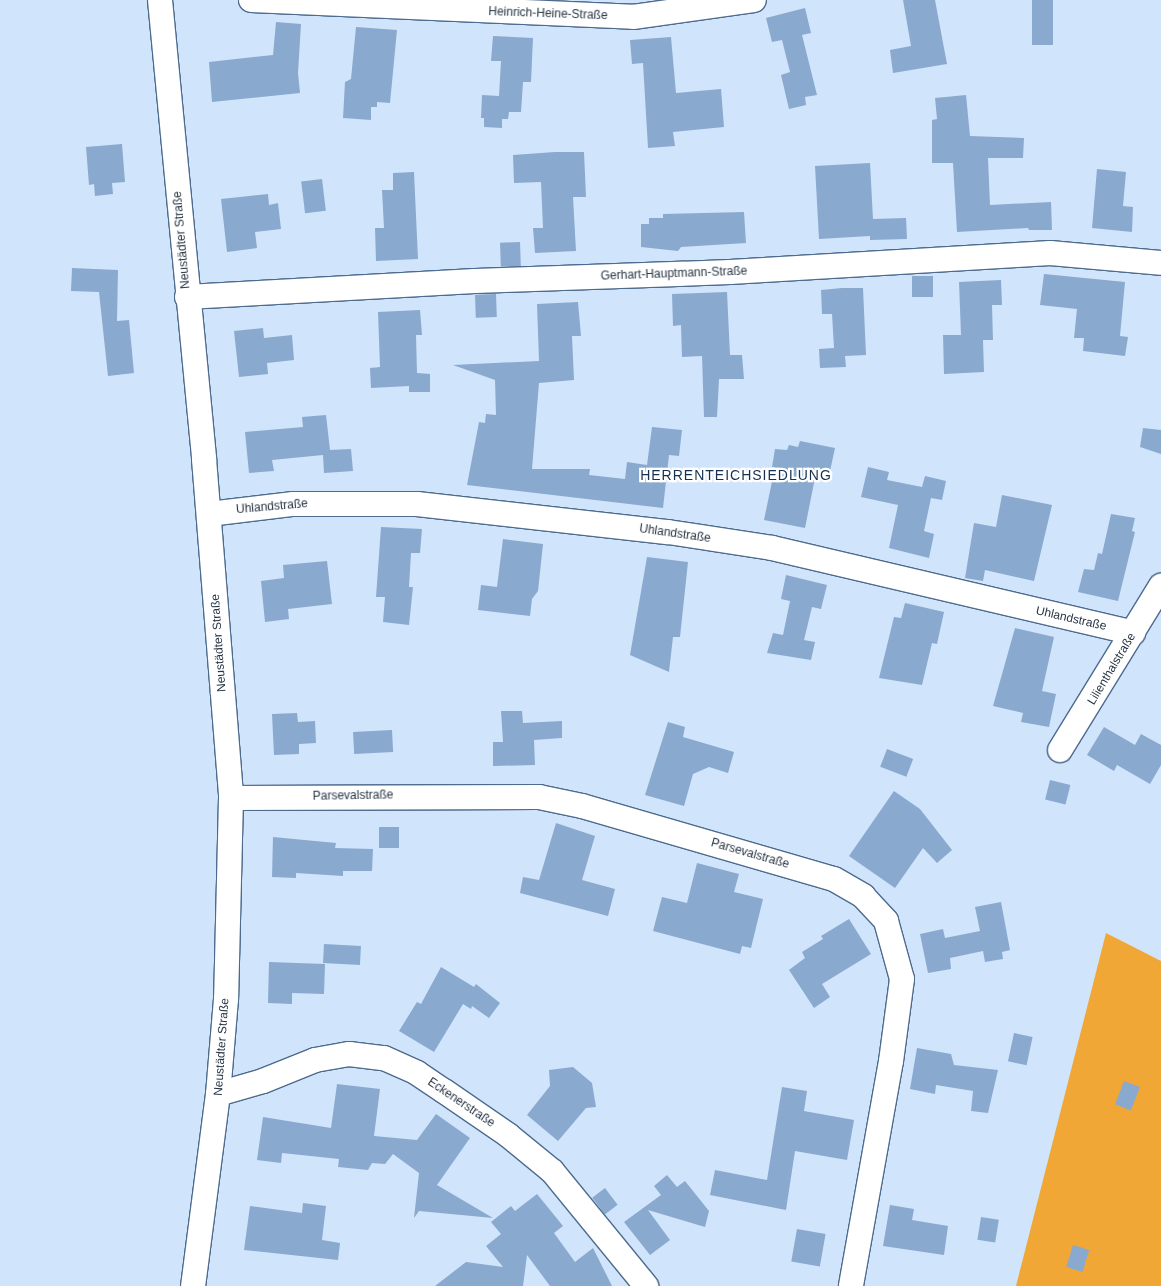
<!DOCTYPE html>
<html>
<head>
<meta charset="utf-8">
<style>
	body { margin:0 }
	#map { position:relative; width:1161px; height:1286px; overflow:hidden; background:#d0e4fc; font-family:Helvetica,sans-serif }
	div>[style] { position:absolute }
	.green>* { inset:0; background:#f1a735 }
	.building>* { inset:0; background:#8aa9cf; transform-origin:0 0 }
	.roads { filter:drop-shadow(1px 0 #4d6b8d) drop-shadow(-1px 0 #4d6b8d) drop-shadow(0 1px #4d6b8d) drop-shadow(0 -1px #4d6b8d) }
	.minor>* { height:24px; margin:-12px; padding:0 12px; transform-origin:12px; border-radius:12px; background:#fff }
	span { translate:-50% -50%; white-space:nowrap; text-align:center; line-height:1.15; -webkit-text-stroke:4.5px #fff; paint-order:stroke }
	.street-label { font-size:12px; color:#273443 }
	.neighbourhood-label { font-size:14px; color:#163150; letter-spacing:1px }
</style>
</head>
<body>
<div id="map">
	<div class="green">
		<i style="clip-path:polygon(1106px 933px,1161px 961px,1161px 1286px,1016px 1286px)"></i>
	</div>
	<div class="building">
		<i style="clip-path:polygon(903px 0,935px 0,947px 64px,893px 73px,890px 50px,911px 46px)"></i>
		<i style="left:1032px;top:0;width:21px;height:45px"></i>
		<i style="clip-path:polygon(805px 8px,811px 33px,802px 35px,817px 95px,805px 97px,806px 105px,789px 109px,781px 75px,790px 72px,782px 40px,772px 42px,766px 18px)"></i>
		<i style="clip-path:polygon(276px 22px,301px 24px,298px 73px,300px 93px,212px 102px,209px 62px,273px 55px)"></i>
		<i style="clip-path:polygon(356px 27px,397px 30px,390px 103px,377px 102px,377px 107px,371px 107px,371px 120px,343px 118px,345px 82px,351px 79px)"></i>
		<i style="clip-path:polygon(493px 36px,533px 38px,531px 82px,523px 82px,521px 112px,509px 112px,508px 119px,502px 119px,502px 128px,484px 127px,484px 118px,481px 118px,482px 95px,499px 96px,501px 61px,491px 61px)"></i>
		<i style="clip-path:polygon(671px 37px,676px 93px,721px 89px,724px 127px,673px 132px,675px 146px,648px 148px,643px 63px,632px 64px,630px 40px)"></i>
		<i style="clip-path:polygon(966px 95px,970px 136px,1024px 138px,1023px 158px,988px 158px,990px 205px,1051px 202px,1052px 230px,1029px 230px,1028px 228px,957px 232px,953px 163px,932px 163px,932px 120px,937px 119px,935px 98px)"></i>
		<i style="clip-path:polygon(122px 144px,125px 182px,112px 183px,113px 194px,95px 196px,94px 184px,89px 185px,86px 147px)"></i>
		<i style="clip-path:polygon(555px 152px,584px 152px,586px 197px,573px 197px,576px 251px,535px 253px,533px 228px,543px 228px,541px 182px,514px 183px,513px 155px)"></i>
		<i style="clip-path:polygon(870px 163px,873px 219px,906px 218px,907px 239px,870px 240px,870px 236px,819px 239px,815px 166px)"></i>
		<i style="clip-path:polygon(1097px 169px,1126px 172px,1123px 206px,1133px 207px,1132px 232px,1092px 228px)"></i>
		<i style="clip-path:polygon(414px 172px,418px 259px,376px 261px,375px 228px,384px 228px,382px 190px,393px 190px,393px 173px)"></i>
		<i style="left:322px;top:179px;width:32px;height:21px;rotate:83deg"></i>
		<i style="clip-path:polygon(268px 194px,269px 205px,278px 203px,281px 229px,255px 232px,257px 248px,227px 252px,221px 199px)"></i>
		<i style="clip-path:polygon(744px 212px,746px 243px,681px 247px,678px 251px,641px 247px,641px 224px,649px 224px,649px 218px,663px 218px,663px 214px)"></i>
		<i style="left:520px;top:242px;width:24px;height:20px;rotate:88deg"></i>
		<i style="clip-path:polygon(72px 268px,118px 270px,117px 321px,129px 320px,134px 373px,108px 376px,99px 292px,71px 291px)"></i>
		<i style="clip-path:polygon(1044px 274px,1125px 282px,1120px 336px,1128px 337px,1125px 356px,1083px 351px,1084px 338px,1074px 338px,1077px 309px,1040px 305px)"></i>
		<i style="left:912px;top:276px;width:21px;height:21px"></i>
		<i style="clip-path:polygon(1001px 280px,1002px 305px,992px 305px,993px 340px,983px 340px,984px 372px,944px 374px,943px 335px,961px 335px,959px 282px)"></i>
		<i style="clip-path:polygon(842px 288px,863px 288px,866px 355px,845px 356px,846px 367px,820px 368px,819px 349px,834px 348px,832px 314px,822px 314px,821px 290px)"></i>
		<i style="clip-path:polygon(727px 292px,730px 355px,742px 355px,744px 379px,719px 379px,717px 417px,704px 417px,702px 356px,682px 357px,681px 325px,673px 326px,672px 294px)"></i>
		<i style="left:496px;top:294px;width:23px;height:21px;rotate:88deg"></i>
		<i style="clip-path:polygon(578px 302px,581px 336px,572px 336px,574px 380px,539px 383px,532px 469px,590px 469px,589px 475px,625px 479px,627px 462px,647px 465px,652px 427px,682px 430px,679px 456px,669px 455px,663px 508px,467px 485px,479px 422px,485px 423px,486px 414px,496px 415px,495px 380px,453px 365px,539px 361px,537px 304px)"></i>
		<i style="clip-path:polygon(420px 310px,422px 335px,416px 335px,417px 373px,430px 374px,430px 392px,409px 392px,409px 386px,371px 388px,370px 368px,380px 367px,378px 312px)"></i>
		<i style="clip-path:polygon(263px 328px,264px 338px,292px 335px,294px 360px,267px 363px,268px 374px,239px 377px,234px 331px)"></i>
		<i style="clip-path:polygon(326px 415px,330px 450px,351px 449px,353px 471px,324px 473px,323px 455px,272px 460px,274px 471px,249px 473px,245px 432px,303px 427px,302px 417px)"></i>
		<i style="clip-path:polygon(1143px 428px,1161px 430px,1161px 454px,1140px 447px)"></i>
		<i style="clip-path:polygon(800px 441px,835px 448px,830px 471px,817px 468px,805px 528px,764px 520px,775px 467px,772px 467px,775px 449px,787px 450px,789px 445px,798px 447px)"></i>
		<i style="clip-path:polygon(868px 467px,889px 472px,887px 480px,922px 487px,925px 476px,946px 481px,942px 500px,931px 498px,924px 531px,934px 534px,929px 558px,889px 548px,898px 505px,861px 497px)"></i>
		<i style="clip-path:polygon(1002px 495px,1052px 505px,1034px 581px,985px 570px,983px 581px,965px 578px,974px 523px,996px 527px)"></i>
		<i style="clip-path:polygon(1111px 514px,1135px 518px,1132px 531px,1135px 532px,1118px 601px,1078px 592px,1084px 569px,1094px 570px,1098px 553px,1102px 554px)"></i>
		<i style="clip-path:polygon(381px 527px,422px 529px,420px 553px,411px 553px,409px 587px,413px 587px,409px 625px,383px 622px,385px 597px,376px 597px)"></i>
		<i style="clip-path:polygon(503px 539px,543px 544px,538px 591px,532px 599px,530px 616px,478px 610px,481px 585px,497px 587px)"></i>
		<i style="clip-path:polygon(647px 557px,688px 562px,680px 637px,673px 637px,669px 672px,630px 655px)"></i>
		<i style="clip-path:polygon(327px 561px,332px 604px,288px 609px,289px 619px,265px 622px,261px 581px,284px 578px,283px 565px)"></i>
		<i style="clip-path:polygon(786px 575px,827px 585px,821px 609px,812px 607px,804px 640px,815px 642px,811px 660px,767px 653px,773px 633px,783px 635px,790px 601px,781px 599px)"></i>
		<i style="clip-path:polygon(905px 603px,944px 612px,937px 644px,932px 643px,922px 685px,879px 678px,894px 617px,901px 618px)"></i>
		<i style="clip-path:polygon(1015px 628px,1054px 637px,1042px 691px,1056px 694px,1049px 727px,1021px 722px,1023px 713px,993px 706px)"></i>
		<i style="clip-path:polygon(501px 711px,522px 711px,523px 723px,562px 721px,562px 738px,534px 740px,535px 765px,493px 766px,493px 742px,503px 742px)"></i>
		<i style="clip-path:polygon(297px 713px,298px 722px,315px 721px,316px 743px,299px 744px,299px 754px,274px 755px,272px 714px)"></i>
		<i style="clip-path:polygon(668px 722px,685px 727px,683px 737px,734px 752px,728px 773px,709px 767px,693px 774px,684px 806px,645px 795px)"></i>
		<i style="clip-path:polygon(1104px 727px,1135px 745px,1141px 734px,1161px 745px,1161px 765px,1150px 784px,1117px 765px,1114px 771px,1087px 755px)"></i>
		<i style="left:392px;top:730px;width:22px;height:39px;rotate:87deg"></i>
		<i style="left:887px;top:749px;width:28px;height:19px;rotate:21deg"></i>
		<i style="left:1050px;top:780px;width:21px;height:20px;rotate:14deg"></i>
		<i style="clip-path:polygon(894px 791px,920px 809px,952px 850px,937px 863px,923px 848px,895px 888px,849px 856px)"></i>
		<i style="clip-path:polygon(556px 823px,595px 836px,582px 880px,615px 889px,608px 916px,520px 893px,523px 877px,539px 880px)"></i>
		<i style="left:399px;top:827px;width:21px;height:20px;rotate:90deg"></i>
		<i style="clip-path:polygon(273px 837px,336px 843px,335px 848px,373px 849px,372px 871px,343px 871px,343px 876px,296px 873px,296px 878px,272px 877px)"></i>
		<i style="clip-path:polygon(697px 863px,739px 874px,734px 892px,763px 899px,751px 948px,742px 946px,740px 954px,653px 931px,662px 897px,687px 903px)"></i>
		<i style="clip-path:polygon(1001px 902px,1010px 950px,1002px 952px,1003px 959px,985px 962px,983px 951px,950px 958px,951px 969px,928px 973px,920px 934px,943px 929px,945px 938px,980px 931px,975px 907px)"></i>
		<i style="clip-path:polygon(849px 919px,871px 954px,822px 984px,830px 997px,814px 1008px,789px 970px,805px 958px,802px 952px,823px 939px,821px 936px)"></i>
		<i style="left:324px;top:944px;width:37px;height:19px;rotate:3deg"></i>
		<i style="clip-path:polygon(269px 962px,325px 964px,324px 994px,292px 993px,292px 1004px,268px 1003px)"></i>
		<i style="clip-path:polygon(441px 967px,474px 987px,476px 984px,500px 1003px,489px 1018px,472px 1006px,471px 1009px,463px 1004px,434px 1052px,399px 1031px,417px 1002px,421px 1004px)"></i>
		<i style="left:1014px;top:1033px;width:19px;height:29px;rotate:12deg"></i>
		<i style="clip-path:polygon(917px 1048px,951px 1054px,954px 1065px,998px 1070px,988px 1113px,971px 1111px,973px 1091px,936px 1085px,935px 1094px,910px 1089px)"></i>
		<i style="clip-path:polygon(573px 1067px,592px 1083px,596px 1107px,586px 1108px,558px 1141px,527px 1115px,550px 1086px,549px 1070px)"></i>
		<i style="left:1124px;top:1081px;width:17px;height:25px;rotate:21deg"></i>
		<i style="clip-path:polygon(337px 1084px,380px 1089px,374px 1136px,417px 1140px,436px 1114px,470px 1138px,437px 1185px,493px 1218px,419px 1211px,414px 1218px,419px 1173px,393px 1154px,385px 1164px,372px 1163px,368px 1170px,338px 1167px,339px 1159px,282px 1153px,281px 1163px,257px 1160px,263px 1117px,331px 1128px)"></i>
		<i style="clip-path:polygon(782px 1087px,807px 1091px,804px 1111px,854px 1120px,847px 1160px,795px 1151px,786px 1210px,710px 1195px,715px 1170px,767px 1180px)"></i>
		<i style="clip-path:polygon(667px 1175px,677px 1187px,685px 1181px,709px 1211px,705px 1227px,648px 1210px,670px 1240px,650px 1255px,624px 1222px,661px 1195px,654px 1186px)"></i>
		<i style="left:605px;top:1188px;width:21px;height:16px;rotate:53deg"></i>
		<i style="clip-path:polygon(537px 1194px,563px 1226px,554px 1233px,575px 1262px,593px 1248px,612px 1286px,550px 1286px,527px 1255px,523px 1286px,435px 1286px,466px 1262px,503px 1267px,486px 1246px,501px 1234px,491px 1222px,511px 1206px,515px 1211px)"></i>
		<i style="clip-path:polygon(303px 1203px,326px 1206px,322px 1240px,340px 1243px,338px 1260px,244px 1250px,250px 1206px,302px 1213px)"></i>
		<i style="clip-path:polygon(890px 1205px,914px 1209px,912px 1220px,948px 1226px,944px 1255px,883px 1246px)"></i>
		<i style="left:981px;top:1217px;width:18px;height:23px;rotate:9deg"></i>
		<i style="left:797px;top:1229px;width:29px;height:33px;rotate:10deg"></i>
		<i style="left:1073px;top:1245px;width:17px;height:23px;rotate:17deg"></i>
	</div>
	<div class="roads">
		<div class="minor">
			<i style="left:160px;top:0;width:461px;rotate:84.5deg"></i>
			<i style="left:204px;top:459px;width:340px;rotate:85.4deg"></i>
			<i style="left:231px;top:798px;width:201px;rotate:91.4deg"></i>
			<i style="left:226px;top:999px;width:95px;rotate:94.8deg"></i>
			<i style="left:218px;top:1094px;width:194px;rotate:97.4deg"></i>
			<i style="left:251px;top:0;width:382px;rotate:2.5deg"></i>
			<i style="left:633px;top:17px;width:122px;rotate:-8deg"></i>
			<i style="left:187px;top:297px;width:288px;rotate:-3.2deg"></i>
			<i style="left:475px;top:281px;width:255px;rotate:-2deg"></i>
			<i style="left:730px;top:272px;width:321px;rotate:-3.4deg"></i>
			<i style="left:1050px;top:253px;width:111px;rotate:5.1deg"></i>
			<i style="left:209px;top:514px;width:85px;rotate:-6.8deg"></i>
			<i style="left:293px;top:504px;width:124px"></i>
			<i style="left:417px;top:504px;width:253px;rotate:6.4deg"></i>
			<i style="left:668px;top:532px;width:105px;rotate:8.7deg"></i>
			<i style="left:772px;top:548px;width:371px;rotate:13.2deg"></i>
			<i style="left:1060px;top:750px;width:193px;rotate:-58.4deg"></i>
			<i style="left:231px;top:798px;width:308px;rotate:-0.2deg"></i>
			<i style="left:539px;top:797px;width:44px;rotate:11.8deg"></i>
			<i style="left:582px;top:806px;width:262px;rotate:16.2deg"></i>
			<i style="left:834px;top:879px;width:34px;rotate:30deg"></i>
			<i style="left:863px;top:896px;width:34px;rotate:47deg"></i>
			<i style="left:886px;top:921px;width:60px;rotate:74.6deg"></i>
			<i style="left:902px;top:979px;width:83px;rotate:97.6deg"></i>
			<i style="left:891px;top:1061px;width:229px;rotate:100.1deg"></i>
			<i style="left:218px;top:1094px;width:47px;rotate:-16.1deg"></i>
			<i style="left:263px;top:1081px;width:56px;rotate:-22deg"></i>
			<i style="left:315px;top:1060px;width:35px;rotate:-10deg"></i>
			<i style="left:349px;top:1054px;width:35px;rotate:7deg"></i>
			<i style="left:384px;top:1058px;width:36px;rotate:24deg"></i>
			<i style="left:417px;top:1073px;width:32px;rotate:34deg"></i>
			<i style="left:444px;top:1091px;width:78px;rotate:34.5deg"></i>
			<i style="left:508px;top:1135px;width:57px;rotate:39.3deg"></i>
			<i style="left:552px;top:1171px;width:149px;rotate:50.7deg"></i>
		</div>
	</div>
	<div class="street-label">
		<span style="left:548px;top:14px;rotate:2deg">Heinrich-Heine-Straße</span>
		<span style="left:182px;top:240px;rotate:-95deg">Neustädter Straße</span>
		<span style="left:674px;top:274px;rotate:-2deg">Gerhart-Hauptmann-Straße</span>
		<span style="left:272px;top:507px;rotate:-5deg">Uhlandstraße</span>
		<span style="left:675px;top:534px;rotate:8deg">Uhlandstraße</span>
		<span style="left:1071px;top:619px;rotate:13deg">Uhlandstraße</span>
		<span style="left:219px;top:643px;rotate:-94deg">Neustädter Straße</span>
		<span style="left:1112px;top:669px;rotate:-59deg">Lilienthalstraße</span>
		<span style="left:353px;top:796px;rotate:-1deg">Parsevalstraße</span>
		<span style="left:750px;top:854px;rotate:16deg">Parsevalstraße</span>
		<span style="left:222px;top:1047px;rotate:-86deg">Neustädter Straße</span>
		<span style="left:461px;top:1103px;rotate:34deg">Eckenerstraße</span>
	</div>
	<div class="neighbourhood-label">
		<span style="left:736px;top:475px">HERRENTEICHSIEDLUNG</span>
	</div>
</div>
</body>
</html>
